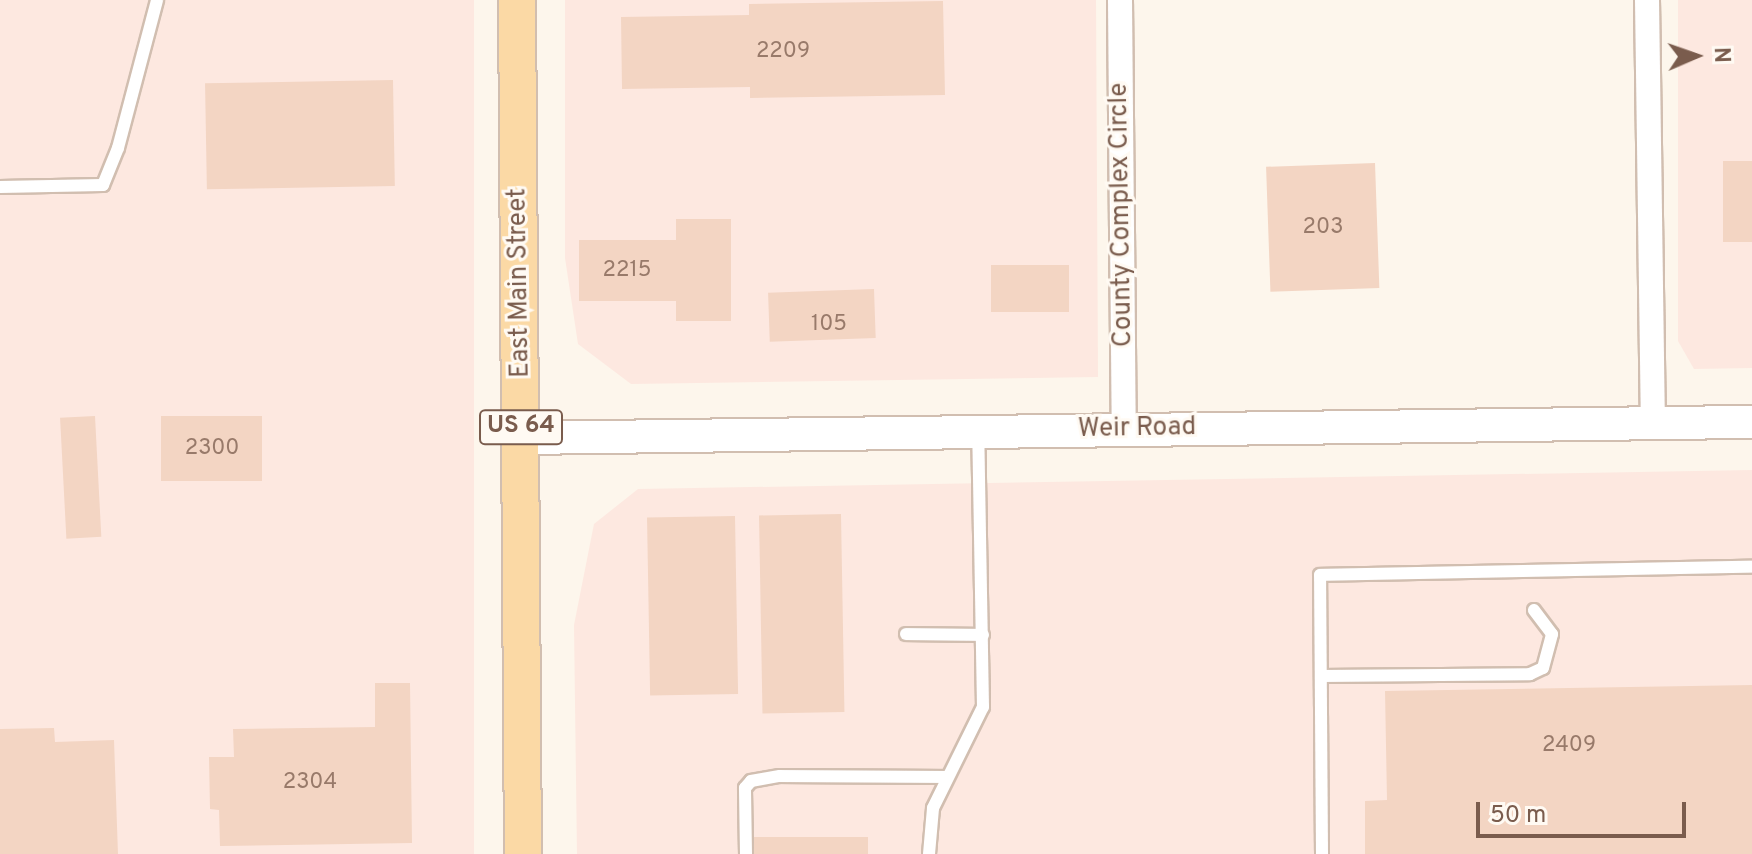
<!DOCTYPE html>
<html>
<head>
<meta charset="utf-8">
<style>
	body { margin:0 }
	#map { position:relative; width:1752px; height:854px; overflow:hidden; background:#fdf6ec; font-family:Overpass,sans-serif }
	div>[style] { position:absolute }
	.commercial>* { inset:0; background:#fde8e0; transform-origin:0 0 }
	.building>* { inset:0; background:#f3d5c3; transform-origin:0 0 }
	.roads { filter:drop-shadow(2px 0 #d1beb0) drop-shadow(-2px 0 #d1beb0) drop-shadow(0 2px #d1beb0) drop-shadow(0 -2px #d1beb0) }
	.service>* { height:12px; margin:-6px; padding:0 6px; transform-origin:6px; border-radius:6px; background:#fff }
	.minor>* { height:24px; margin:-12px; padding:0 12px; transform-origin:12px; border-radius:12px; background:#fff }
	.secondary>* { height:32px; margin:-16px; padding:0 16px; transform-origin:16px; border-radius:16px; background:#fff }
	.primary>* { height:36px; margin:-18px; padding:0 18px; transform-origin:18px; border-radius:18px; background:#fbd9a5 }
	span { translate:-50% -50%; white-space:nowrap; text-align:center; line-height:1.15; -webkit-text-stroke:6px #fffaf3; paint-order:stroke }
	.number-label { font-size:22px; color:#987a6a }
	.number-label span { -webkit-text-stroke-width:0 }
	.shield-label span { padding:2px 6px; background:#fffaf3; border:2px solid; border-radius:6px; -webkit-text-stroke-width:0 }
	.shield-label { font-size:24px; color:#7a5c4d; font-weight:700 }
	.street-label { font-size:26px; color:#7a5c4d }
	.north { position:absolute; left:1656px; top:16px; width:80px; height:80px; -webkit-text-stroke:6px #fffaf3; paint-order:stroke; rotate:88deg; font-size:22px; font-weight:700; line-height:32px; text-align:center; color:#7a5c4d }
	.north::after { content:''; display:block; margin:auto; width:28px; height:36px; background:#7a5c4d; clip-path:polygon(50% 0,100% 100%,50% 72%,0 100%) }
	.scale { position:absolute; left:1476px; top:802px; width:210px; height:36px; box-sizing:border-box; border:4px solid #7a5c4d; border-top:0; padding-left:10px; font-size:24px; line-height:28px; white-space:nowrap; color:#7a5c4d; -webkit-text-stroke:6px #fffaf3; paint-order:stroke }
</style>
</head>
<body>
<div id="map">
	<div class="commercial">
		<i style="left:0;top:0;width:474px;height:854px"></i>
		<i style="clip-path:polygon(565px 0,1096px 0,1098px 377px,631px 384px,578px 344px,565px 258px)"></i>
		<i style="clip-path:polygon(1678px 0,1752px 0,1752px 368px,1694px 369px,1678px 341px)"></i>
		<i style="clip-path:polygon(1752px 470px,1752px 854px,577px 854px,574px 625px,594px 524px,638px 489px)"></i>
	</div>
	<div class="building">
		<i style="clip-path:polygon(943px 1px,945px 95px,750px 98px,750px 87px,622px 89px,621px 17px,749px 15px,749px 4px)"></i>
		<i style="left:393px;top:80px;width:106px;height:188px;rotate:89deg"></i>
		<i style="left:1752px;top:161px;width:81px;height:29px;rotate:90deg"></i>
		<i style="left:1375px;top:163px;width:125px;height:109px;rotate:88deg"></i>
		<i style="clip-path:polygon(676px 219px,731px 219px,731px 321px,676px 321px,676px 301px,579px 301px,579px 240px,676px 240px)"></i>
		<i style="left:1069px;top:265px;width:47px;height:78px;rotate:90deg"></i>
		<i style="left:874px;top:289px;width:49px;height:106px;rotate:88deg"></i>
		<i style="left:95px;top:416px;width:121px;height:35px;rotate:87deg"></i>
		<i style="left:262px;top:416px;width:65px;height:101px;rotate:90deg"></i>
		<i style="left:841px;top:514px;width:198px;height:82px;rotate:89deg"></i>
		<i style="left:735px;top:516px;width:178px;height:88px;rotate:89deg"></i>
		<i style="clip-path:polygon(375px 683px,410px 683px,412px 843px,220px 846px,219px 810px,210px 809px,209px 757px,234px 757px,233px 729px,375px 727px)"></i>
		<i style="clip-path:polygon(1752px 685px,1752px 854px,1365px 854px,1365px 801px,1387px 800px,1385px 691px)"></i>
		<i style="clip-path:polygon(54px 728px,55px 742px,114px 740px,118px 854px,0 854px,0 729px)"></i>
		<i style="left:868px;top:837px;width:17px;height:114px;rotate:90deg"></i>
	</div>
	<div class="roads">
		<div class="service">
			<i style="left:0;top:187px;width:103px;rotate:-1.1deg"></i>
			<i style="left:103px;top:185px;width:40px;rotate:-68deg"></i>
			<i style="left:118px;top:148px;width:153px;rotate:-75.2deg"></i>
			<i style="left:906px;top:634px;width:77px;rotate:0.7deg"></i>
			<i style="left:1321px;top:676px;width:209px;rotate:-0.5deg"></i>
			<i style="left:1530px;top:674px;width:14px;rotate:-25deg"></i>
			<i style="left:1543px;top:668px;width:35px;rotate:-75deg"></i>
			<i style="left:1552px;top:634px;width:30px;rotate:-127deg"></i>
			<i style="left:746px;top:854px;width:66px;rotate:-90.9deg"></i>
			<i style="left:745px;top:788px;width:9px;rotate:-49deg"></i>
			<i style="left:751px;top:781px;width:29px;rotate:-10deg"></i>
			<i style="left:780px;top:776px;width:166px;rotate:0.3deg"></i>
			<i style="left:929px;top:854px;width:46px;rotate:-85deg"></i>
			<i style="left:933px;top:808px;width:113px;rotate:-63.7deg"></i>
			<i style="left:983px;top:707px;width:274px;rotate:-91deg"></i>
			<i style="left:1322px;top:854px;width:279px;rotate:-90.4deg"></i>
			<i style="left:1320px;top:575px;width:432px;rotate:-1.1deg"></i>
		</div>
		<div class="minor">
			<i style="left:1120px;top:0;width:430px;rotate:89.5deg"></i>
			<i style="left:1647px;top:0;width:423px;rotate:89.2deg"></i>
		</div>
		<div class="secondary">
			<i style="left:522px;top:438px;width:1230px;rotate:-0.75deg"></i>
		</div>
		<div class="primary">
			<i style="left:517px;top:0;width:854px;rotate:89.6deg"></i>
		</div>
	</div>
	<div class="number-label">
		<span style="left:783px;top:52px">2209</span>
		<span style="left:1323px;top:228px">203</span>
		<span style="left:627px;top:271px">2215</span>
		<span style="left:829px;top:325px">105</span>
		<span style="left:212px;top:449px">2300</span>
		<span style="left:1569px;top:746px">2409</span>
		<span style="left:310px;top:783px">2304</span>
	</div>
	<div class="shield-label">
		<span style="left:521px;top:427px">US 64</span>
	</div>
	<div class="street-label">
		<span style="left:1122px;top:215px;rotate:-91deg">County Complex Circle</span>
		<span style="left:520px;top:283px;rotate:-91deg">East Main Street</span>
		<span style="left:1137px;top:429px;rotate:-1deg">Weir Road</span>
	</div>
	<div class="north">N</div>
	<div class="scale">50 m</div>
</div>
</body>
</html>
